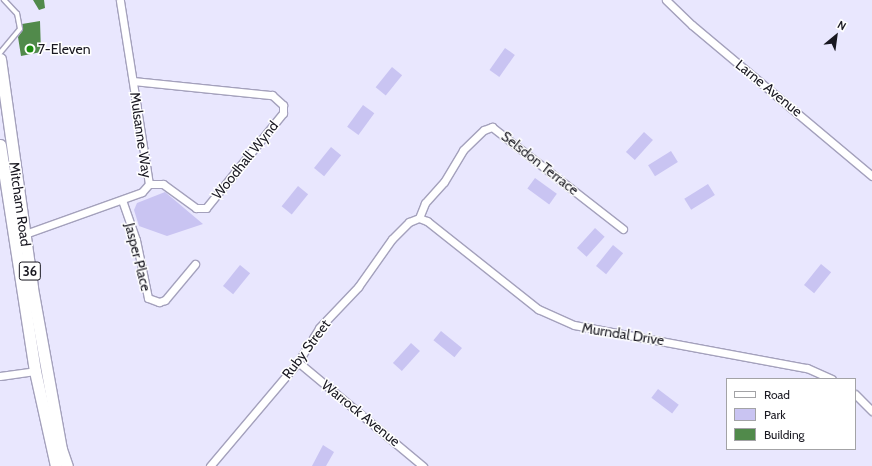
<!DOCTYPE html>
<html>
<head>
<meta charset="utf-8">
<style>
	body { margin:0 }
	#map { position:relative; width:872px; height:466px; overflow:hidden; background:#e9e7fe; font-family:Cabin,sans-serif }
	div>[style] { position:absolute }
	.green>* { inset:0; background:#c9c4f2; transform-origin:0 0 }
	.building>* { inset:0; background:#518a4b }
	.roads { filter:drop-shadow(1px 0 #a4a1bc) drop-shadow(-1px 0 #a4a1bc) drop-shadow(0 1px #a4a1bc) drop-shadow(0 -1px #a4a1bc) }
	.lane>* { height:3.5px; margin:-1.75px; padding:0 1.75px; transform-origin:1.75px; border-radius:1.75px; background:#fff }
	.street>* { height:7px; margin:-3.5px; padding:0 3.5px; transform-origin:3.5px; border-radius:3.5px; background:#fff }
	.primary>* { height:11px; margin:-5.5px; padding:0 5.5px; transform-origin:5.5px; border-radius:5.5px; background:#fff }
	.dots>* { width:11px; height:11px; translate:-50% -50%; box-sizing:border-box; border:2px solid #fff; border-radius:50% }
	span { translate:-50% -50%; white-space:nowrap; text-align:center; line-height:1.15; -webkit-text-stroke:3px #fff; paint-order:stroke }
	.shield-label span { padding:1px 3px; background:#fff; border:1px solid; border-radius:3px; -webkit-text-stroke-width:0 }
	.shield-label { font-size:13px; color:#191821; font-weight:700 }
	.poi-label { font-size:14px; color:#191821 }
	.left { translate:0 -50%; text-align:left }
	.street-label { font-size:14px; color:#191821 }
	.legend { position:absolute; left:726px; top:378px; width:130px; height:72px; box-sizing:border-box; background:#fff; border:1px solid #a3a3a6; margin:0; padding:5px 7px; list-style:none; font-size:12px; color:#191821 }
	.legend li { display:flex; align-items:center; gap:8px; height:20px }
	.legend b { width:20px; border:1px solid #a3a3a6 }
	.north { position:absolute; left:816px; top:16px; width:40px; height:40px; -webkit-text-stroke:3px #fff; paint-order:stroke; rotate:29deg; font-size:11px; font-weight:700; line-height:16px; text-align:center; color:#191821 }
	.north::after { content:''; display:block; margin:auto; width:14px; height:18px; background:#191821; clip-path:polygon(50% 0,100% 100%,50% 72%,0 100%) }
</style>
</head>
<body>
<div id="map">
	<div class="green">
		<i style="left:505px;top:48px;width:12px;height:27px;rotate:35deg"></i>
		<i style="left:392px;top:67px;width:13px;height:26px;rotate:39deg"></i>
		<i style="left:363px;top:105px;width:14px;height:27px;rotate:36deg"></i>
		<i style="left:644px;top:132px;width:12px;height:27px;rotate:42deg"></i>
		<i style="left:331px;top:147px;width:13px;height:27px;rotate:39deg"></i>
		<i style="left:671px;top:151px;width:13px;height:27px;rotate:58deg"></i>
		<i style="left:535px;top:178px;width:27px;height:13px;rotate:36deg"></i>
		<i style="left:708px;top:184px;width:13px;height:28px;rotate:58deg"></i>
		<i style="left:298px;top:186px;width:13px;height:26px;rotate:39deg"></i>
		<i style="clip-path:polygon(165px 192px,203px 224px,167px 236px,139px 226px,134px 210px,137px 203px)"></i>
		<i style="left:595px;top:228px;width:13px;height:27px;rotate:42deg"></i>
		<i style="left:613px;top:245px;width:13px;height:27px;rotate:39deg"></i>
		<i style="left:821px;top:264px;width:13px;height:27px;rotate:39deg"></i>
		<i style="left:240px;top:265px;width:13px;height:27px;rotate:39deg"></i>
		<i style="left:441px;top:331px;width:27px;height:12px;rotate:39deg"></i>
		<i style="left:411px;top:343px;width:12px;height:27px;rotate:42deg"></i>
		<i style="left:658px;top:389px;width:26px;height:11px;rotate:37deg"></i>
		<i style="clip-path:polygon(323px 445px,334px 452px,326px 466px,312px 466px)"></i>
	</div>
	<div class="building">
		<i style="clip-path:polygon(33px 0,44px 0,45px 8px,39px 10px)"></i>
		<i style="clip-path:polygon(40px 21px,41px 52px,21px 56px,18px 37px,23px 30px,22px 24px)"></i>
	</div>
	<div class="roads">
		<div class="lane">
			<i style="left:0;top:53px;width:31px;rotate:-50deg"></i>
			<i style="left:20px;top:29px;width:15px;rotate:-101deg"></i>
			<i style="left:17px;top:14px;width:19px;rotate:-133deg"></i>
		</div>
		<div class="street">
			<i style="left:666px;top:0;width:36px;rotate:44deg"></i>
			<i style="left:692px;top:25px;width:235px;rotate:40deg"></i>
			<i style="left:133px;top:81px;width:140px;rotate:5.8deg"></i>
			<i style="left:272px;top:95px;width:15px;rotate:42deg"></i>
			<i style="left:283px;top:105px;width:8px;rotate:90deg"></i>
			<i style="left:283px;top:113px;width:122px;rotate:129deg"></i>
			<i style="left:206px;top:208px;width:10px;rotate:180deg"></i>
			<i style="left:196px;top:208px;width:41px;rotate:-144deg"></i>
			<i style="left:163px;top:184px;width:14px;rotate:180deg"></i>
			<i style="left:122px;top:200px;width:42px;rotate:70.7deg"></i>
			<i style="left:136px;top:240px;width:59px;rotate:78.3deg"></i>
			<i style="left:148px;top:298px;width:12px;rotate:20deg"></i>
			<i style="left:159px;top:302px;width:6px;rotate:-18deg"></i>
			<i style="left:165px;top:300px;width:47px;rotate:-50.2deg"></i>
			<i style="left:419px;top:218px;width:9px;rotate:21deg"></i>
			<i style="left:427px;top:221px;width:142px;rotate:38.4deg"></i>
			<i style="left:538px;top:309px;width:39px;rotate:24deg"></i>
			<i style="left:574px;top:325px;width:237px;rotate:10.5deg"></i>
			<i style="left:807px;top:368px;width:27px;rotate:24deg"></i>
			<i style="left:419px;top:218px;width:16px;rotate:-68deg"></i>
			<i style="left:425px;top:203px;width:28px;rotate:-48deg"></i>
			<i style="left:444px;top:182px;width:37px;rotate:-59deg"></i>
			<i style="left:463px;top:150px;width:29px;rotate:-44deg"></i>
			<i style="left:484px;top:130px;width:9px;rotate:-21deg"></i>
			<i style="left:492px;top:127px;width:166px;rotate:37.9deg"></i>
			<i style="left:25px;top:234px;width:124px;rotate:-19.7deg"></i>
			<i style="left:142px;top:192px;width:11px;rotate:-49deg"></i>
			<i style="left:149px;top:184px;width:186px;rotate:-99deg"></i>
			<i style="left:298px;top:362px;width:163px;rotate:39.8deg"></i>
			<i style="left:0;top:376px;width:35px;rotate:-8deg"></i>
			<i style="left:855px;top:394px;width:24px;rotate:45deg"></i>
			<i style="left:210px;top:466px;width:136px;rotate:-49.8deg"></i>
			<i style="left:298px;top:362px;width:40px;rotate:-58deg"></i>
			<i style="left:319px;top:328px;width:57px;rotate:-46.4deg"></i>
			<i style="left:358px;top:287px;width:59px;rotate:-54.7deg"></i>
			<i style="left:392px;top:239px;width:24px;rotate:-45deg"></i>
			<i style="left:409px;top:222px;width:11px;rotate:-22deg"></i>
		</div>
		<div class="primary">
			<i style="left:0;top:59px;width:231px;rotate:82deg"></i>
			<i style="left:32px;top:288px;width:164px;rotate:79.8deg"></i>
			<i style="left:61px;top:449px;width:18px;rotate:71deg"></i>
			<i style="left:0;top:145px;width:229px;rotate:81.2deg"></i>
			<i style="left:35px;top:371px;width:97px;rotate:77.5deg"></i>
		</div>
	</div>
	<div class="dots">
		<i style="left:30px;top:49px;background:#1f8d11"></i>
	</div>
	<div class="shield-label">
		<span style="left:30px;top:271px">36</span>
	</div>
	<div class="poi-label">
		<span class="left" style="left:38px;top:49px">7-Eleven</span>
	</div>
	<div class="street-label">
		<span style="left:769px;top:88px;rotate:39deg">Larne Avenue</span>
		<span style="left:141px;top:135px;rotate:82deg">Mulsanne Way</span>
		<span style="left:245px;top:160px;rotate:-51deg">Woodhall Wynd</span>
		<span style="left:540px;top:163px;rotate:38deg">Selsdon Terrace</span>
		<span style="left:20px;top:204px;rotate:82deg">Mitcham Road</span>
		<span style="left:138px;top:257px;rotate:76deg">Jasper Place</span>
		<span style="left:623px;top:334px;rotate:9deg">Murndal Drive</span>
		<span style="left:306px;top:349px;rotate:-53deg">Ruby Street</span>
		<span style="left:361px;top:413px;rotate:39deg">Warrock Avenue</span>
	</div>
	<ul class="legend">
	<li><b style="height:5px;background:#fff"></b>Road</li>
	<li><b style="height:11px;background:#c9c4f2"></b>Park</li>
	<li><b style="height:11px;background:#518a4b"></b>Building</li>
	</ul>
	<div class="north">N</div>
</div>
</body>
</html>
